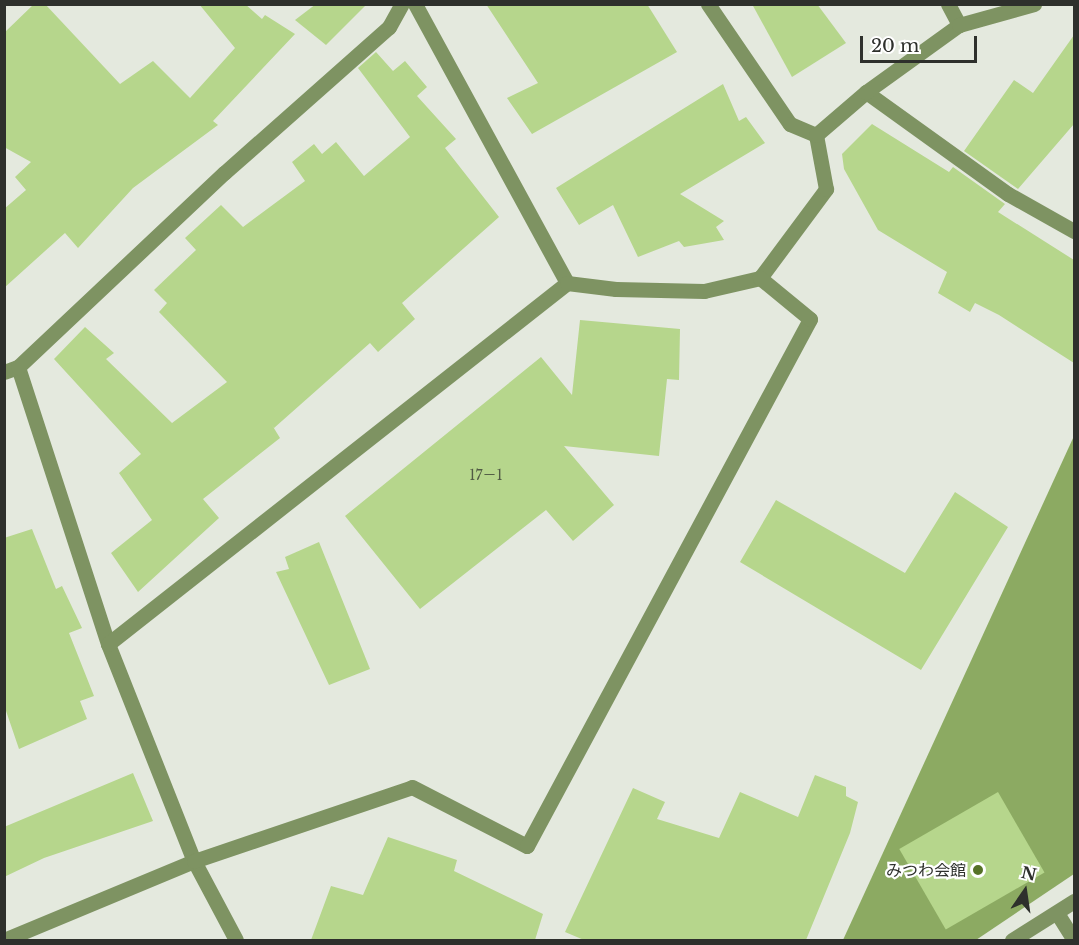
<!DOCTYPE html>
<html>
<head>
<meta charset="utf-8">
<style>
	body { margin:0 }
	#map { position:relative; width:1079px; height:945px; overflow:hidden; background:#e4e9de; font-family:"Libre Baskerville","Noto Sans JP",serif }
	div>[style] { position:absolute }
	.water>* { inset:0; background:#8caa62 }
	.building>* { inset:0; background:#b6d68c; transform-origin:0 0 }
	.minor>* { height:15px; margin:-7.5px; padding:0 7.5px; transform-origin:7.5px; border-radius:7.5px; background:#7e9362 }
	.dots>* { width:16px; height:16px; translate:-50% -50%; box-sizing:border-box; border:3px solid #fff; border-radius:50% }
	span { translate:-50% -50%; white-space:nowrap; text-align:center; line-height:1.15; -webkit-text-stroke:4.5px #fff; paint-order:stroke }
	.number-label { font-size:14px; color:#505a44 }
	.number-label span { -webkit-text-stroke-width:0 }
	.poi-label { font-size:16px; color:#2e302c }
	.right { translate:-100% -50%; text-align:right }
	.frame { position:absolute; inset:0; border:6px solid #2e302c; pointer-events:none }
	.north { position:absolute; left:995px; top:861px; width:60px; height:60px; -webkit-text-stroke:4px #fff; paint-order:stroke; rotate:13deg; font-size:16px; font-weight:700; line-height:24px; text-align:center; color:#2e302c }
	.north::after { content:''; display:block; margin:auto; width:21px; height:27px; background:#2e302c; clip-path:polygon(50% 0,100% 100%,50% 72%,0 100%) }
	.scale { position:absolute; left:860px; top:36px; width:117px; height:27px; box-sizing:border-box; border:3px solid #2e302c; border-top:0; padding-left:8px; font-size:18px; line-height:21px; white-space:nowrap; color:#2e302c; -webkit-text-stroke:4px #fff; paint-order:stroke }
</style>
</head>
<body>
<div id="map">
	<div class="water">
		<i style="clip-path:polygon(1074px 436px,1074px 874px,976px 940px,843px 940px)"></i>
	</div>
	<div class="building">
		<i style="clip-path:polygon(34px 4px,45px 4px,120px 84px,153px 61px,190px 98px,235px 48px,199px 4px,245px 4px,262px 19px,265px 15px,295px 34px,213px 121px,218px 125px,133px 188px,78px 248px,65px 233px,4px 288px,4px 209px,26px 190px,15px 177px,31px 162px,4px 147px,4px 33px)"></i>
		<i style="clip-path:polygon(316px 4px,367px 4px,326px 45px,295px 20px)"></i>
		<i style="clip-path:polygon(486px 4px,647px 4px,677px 52px,532px 134px,507px 98px,538px 83px)"></i>
		<i style="clip-path:polygon(752px 4px,817px 4px,846px 43px,792px 77px)"></i>
		<i style="clip-path:polygon(1074px 35px,1074px 124px,1018px 189px,964px 151px,1014px 80px,1033px 93px)"></i>
		<i style="clip-path:polygon(376px 52px,393px 71px,405px 61px,427px 87px,417px 96px,456px 139px,445px 148px,499px 217px,402px 303px,415px 319px,378px 352px,370px 343px,274px 428px,272px 425px,280px 438px,203px 499px,219px 518px,138px 592px,111px 553px,152px 520px,119px 473px,141px 454px,54px 359px,85px 327px,114px 353px,106px 359px,172px 423px,227px 382px,159px 312px,167px 303px,154px 290px,196px 250px,185px 238px,221px 205px,243px 227px,305px 181px,292px 162px,314px 144px,322px 154px,336px 142px,364px 176px,410px 137px,358px 68px)"></i>
		<i style="clip-path:polygon(723px 84px,739px 121px,746px 117px,765px 143px,680px 194px,724px 221px,716px 227px,724px 240px,684px 247px,679px 241px,638px 257px,613px 205px,579px 225px,556px 188px)"></i>
		<i style="clip-path:polygon(872px 124px,949px 172px,953px 167px,1005px 204px,998px 212px,1074px 260px,1074px 363px,999px 315px,975px 303px,970px 312px,938px 293px,947px 272px,878px 230px,844px 169px,842px 154px)"></i>
		<i style="clip-path:polygon(580px 320px,680px 329px,679px 380px,667px 379px,659px 456px,564px 446px,614px 505px,573px 541px,546px 510px,420px 609px,345px 516px,541px 357px,572px 395px)"></i>
		<i style="clip-path:polygon(955px 492px,1008px 527px,921px 670px,740px 562px,776px 500px,905px 573px)"></i>
		<i style="clip-path:polygon(32px 529px,56px 589px,62px 586px,82px 628px,69px 633px,94px 696px,80px 701px,87px 719px,19px 749px,4px 705px,4px 538px)"></i>
		<i style="clip-path:polygon(319px 542px,370px 669px,329px 685px,276px 572px,289px 569px,285px 557px)"></i>
		<i style="clip-path:polygon(133px 773px,153px 821px,44px 858px,4px 877px,4px 827px)"></i>
		<i style="clip-path:polygon(815px 775px,846px 787px,846px 796px,858px 802px,850px 833px,806px 940px,584px 940px,565px 932px,633px 788px,665px 802px,657px 819px,719px 838px,740px 792px,798px 817px)"></i>
		<i style="left:998px;top:792px;width:93px;height:114px;rotate:60deg"></i>
		<i style="clip-path:polygon(388px 837px,457px 860px,454px 871px,543px 914px,535px 940px,311px 940px,331px 886px,363px 895px)"></i>
	</div>
	<div class="minor">
		<i style="left:415px;top:4px;width:318px;rotate:61.4deg"></i>
		<i style="left:708px;top:4px;width:145px;rotate:55.7deg"></i>
		<i style="left:790px;top:124px;width:28px;rotate:23deg"></i>
		<i style="left:948px;top:4px;width:24px;rotate:62deg"></i>
		<i style="left:866px;top:92px;width:175px;rotate:35.7deg"></i>
		<i style="left:1008px;top:194px;width:76px;rotate:29.3deg"></i>
		<i style="left:18px;top:367px;width:291px;rotate:72deg"></i>
		<i style="left:108px;top:644px;width:233px;rotate:68.4deg"></i>
		<i style="left:194px;top:861px;width:89px;rotate:62deg"></i>
		<i style="left:4px;top:372px;width:15px;rotate:-20deg"></i>
		<i style="left:18px;top:367px;width:283px;rotate:-43.3deg"></i>
		<i style="left:224px;top:173px;width:220px;rotate:-41.5deg"></i>
		<i style="left:389px;top:27px;width:26px;rotate:-61deg"></i>
		<i style="left:108px;top:644px;width:584px;rotate:-38.18deg"></i>
		<i style="left:567px;top:283px;width:49px;rotate:7deg"></i>
		<i style="left:616px;top:289px;width:88px;rotate:1.3deg"></i>
		<i style="left:704px;top:291px;width:57px;rotate:-13.1deg"></i>
		<i style="left:760px;top:278px;width:111px;rotate:-53.4deg"></i>
		<i style="left:826px;top:189px;width:55px;rotate:-100.5deg"></i>
		<i style="left:816px;top:135px;width:66px;rotate:-40.7deg"></i>
		<i style="left:866px;top:92px;width:115px;rotate:-35.8deg"></i>
		<i style="left:959px;top:25px;width:78px;rotate:-15.6deg"></i>
		<i style="left:1057px;top:913px;width:32px;rotate:58deg"></i>
		<i style="left:4px;top:940px;width:206px;rotate:-22.6deg"></i>
		<i style="left:194px;top:861px;width:230px;rotate:-18.7deg"></i>
		<i style="left:412px;top:787px;width:129px;rotate:27.2deg"></i>
		<i style="left:527px;top:846px;width:598px;rotate:-61.76deg"></i>
		<i style="left:810px;top:319px;width:65px;rotate:-140.6deg"></i>
		<i style="left:1012px;top:940px;width:73px;rotate:-32.2deg"></i>
	</div>
	<div class="dots">
		<i style="left:978px;top:870px;background:#567227"></i>
	</div>
	<div class="number-label">
		<span style="left:486px;top:475px">17－1</span>
	</div>
	<div class="poi-label">
		<span class="right" style="left:966px;top:870px">みつわ会館</span>
	</div>
	<div class="frame"></div>
	<div class="north">N</div>
	<div class="scale">20 m</div>
</div>
</body>
</html>
